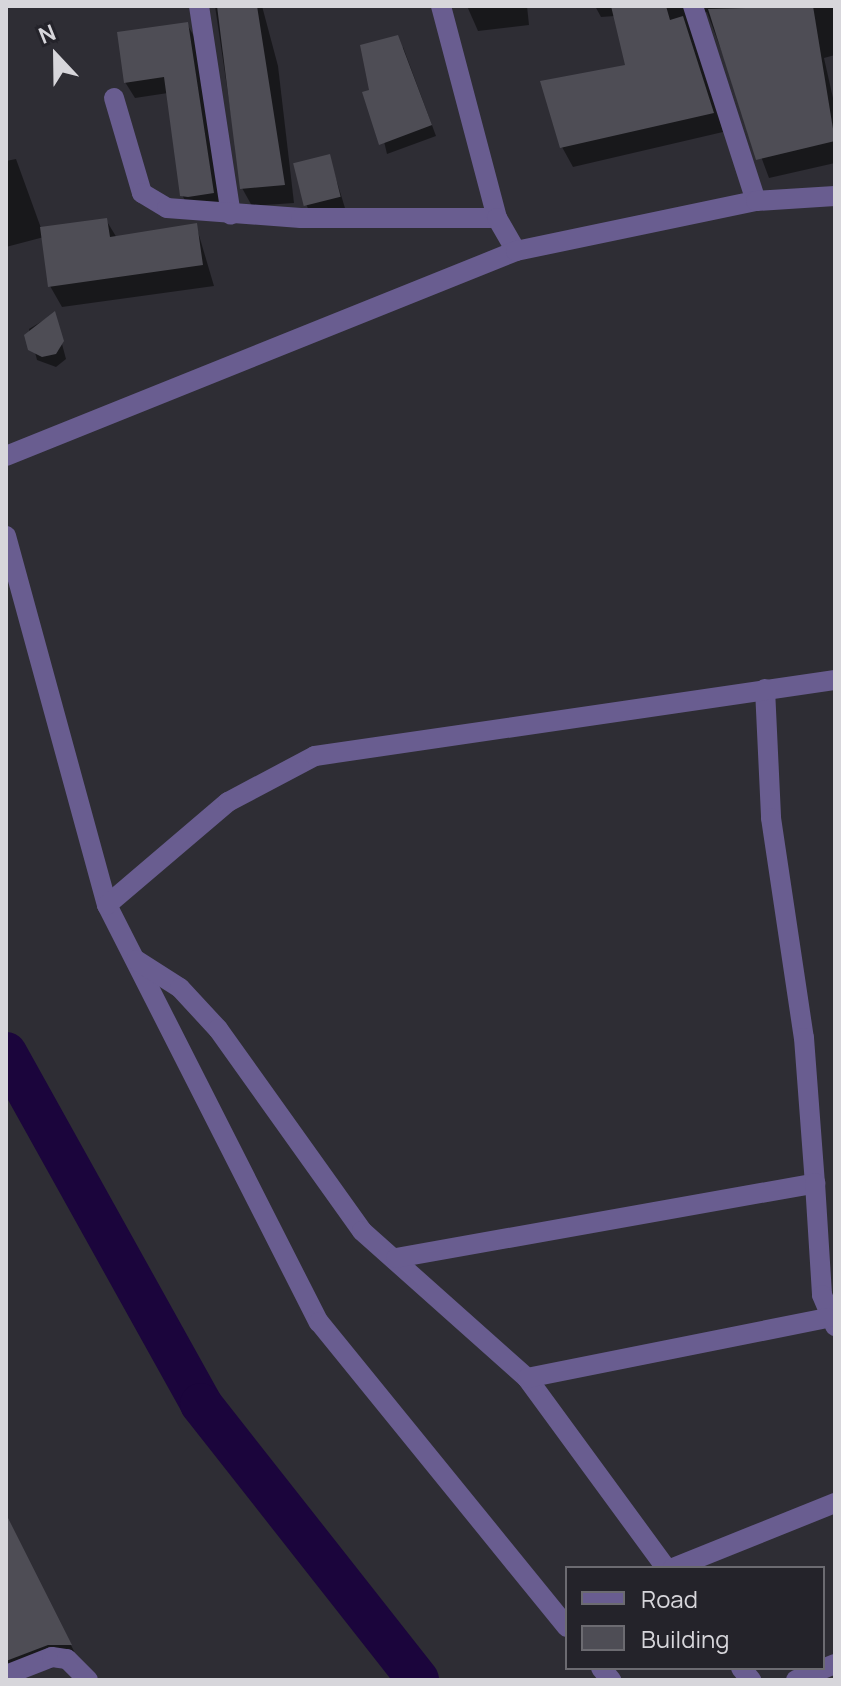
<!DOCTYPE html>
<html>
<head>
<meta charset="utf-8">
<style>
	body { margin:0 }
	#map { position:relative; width:841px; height:1686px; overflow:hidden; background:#2e2d34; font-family:Manrope,sans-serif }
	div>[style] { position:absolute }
	.shadow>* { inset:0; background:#0007 }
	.canal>* { height:42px; margin:-21px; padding:0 21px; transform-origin:21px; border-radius:21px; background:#1b053c }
	.building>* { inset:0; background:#4e4d55; transform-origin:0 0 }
	.minor>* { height:20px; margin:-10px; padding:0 10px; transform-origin:10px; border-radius:10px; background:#695d90 }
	span { translate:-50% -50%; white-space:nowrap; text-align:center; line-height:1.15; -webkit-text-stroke:6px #24232a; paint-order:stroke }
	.frame { position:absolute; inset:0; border:8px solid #d7d6db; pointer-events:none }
	.legend { position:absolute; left:565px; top:1566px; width:260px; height:104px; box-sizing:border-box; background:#24232a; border:2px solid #6c6b71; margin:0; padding:10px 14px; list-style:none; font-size:24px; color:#d7d6db }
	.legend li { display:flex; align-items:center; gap:16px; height:40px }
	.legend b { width:40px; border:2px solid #6c6b71 }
	.north { position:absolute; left:16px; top:16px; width:80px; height:80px; -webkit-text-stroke:6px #24232a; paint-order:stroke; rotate:338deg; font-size:22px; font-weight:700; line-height:32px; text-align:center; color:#d7d6db }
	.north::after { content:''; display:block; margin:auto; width:28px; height:36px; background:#d7d6db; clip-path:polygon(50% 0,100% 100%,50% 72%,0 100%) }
</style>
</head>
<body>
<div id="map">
	<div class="shadow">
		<i style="clip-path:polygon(215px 6px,262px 6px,278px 66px,294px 203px,252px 206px,242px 188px)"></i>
		<i style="clip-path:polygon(467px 6px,527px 6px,529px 25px,478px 31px)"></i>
		<i style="clip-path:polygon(595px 6px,835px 6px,835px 55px,824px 58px,835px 107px,835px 163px,769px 178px,707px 12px,693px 17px,723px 132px,573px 167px,562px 147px,628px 67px,615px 16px,601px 17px)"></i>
		<i style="clip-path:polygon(187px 24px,196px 40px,222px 208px,191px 211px,182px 195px,168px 93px,135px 98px,125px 82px)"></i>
		<i style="clip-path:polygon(403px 47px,436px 136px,387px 154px,372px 91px)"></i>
		<i style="clip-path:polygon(329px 156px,345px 208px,311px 215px,306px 204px)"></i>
		<i style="clip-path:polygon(16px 159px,41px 228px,106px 220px,117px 238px,196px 225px,214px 286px,62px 307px,50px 286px,44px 237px,6px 247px,6px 161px)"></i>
		<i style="clip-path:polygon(54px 314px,66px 359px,56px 367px,37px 360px,29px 329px)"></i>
		<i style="clip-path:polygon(6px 1524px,26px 1556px,79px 1661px,18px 1677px,6px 1662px)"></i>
	</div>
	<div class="canal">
		<i style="left:6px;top:1053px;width:402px;rotate:60.9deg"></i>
		<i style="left:201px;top:1404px;width:351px;rotate:51.8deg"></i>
	</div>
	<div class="building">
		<i style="clip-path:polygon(217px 6px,257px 6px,285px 185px,240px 189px)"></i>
		<i style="clip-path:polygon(611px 6px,666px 6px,670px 20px,683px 16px,714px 113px,560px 148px,540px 81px,625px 65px)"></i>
		<i style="clip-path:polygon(813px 6px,835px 141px,756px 160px,708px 9px)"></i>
		<i style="clip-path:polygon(188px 22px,214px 193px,188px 197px,180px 196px,164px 77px,124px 83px,117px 32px)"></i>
		<i style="clip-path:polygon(398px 35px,432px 125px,379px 145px,362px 92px,369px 90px,360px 45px)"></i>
		<i style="left:330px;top:154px;width:44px;height:38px;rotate:76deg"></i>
		<i style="clip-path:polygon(107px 218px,110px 237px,197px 223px,203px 265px,48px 287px,40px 227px)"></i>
		<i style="clip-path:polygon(55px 311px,64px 341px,56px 354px,42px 357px,28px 350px,24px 335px)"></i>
		<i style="clip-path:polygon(6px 1514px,72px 1645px,48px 1645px,6px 1661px)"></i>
	</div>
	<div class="minor">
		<i style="left:199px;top:6px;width:211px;rotate:81.3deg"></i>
		<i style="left:441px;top:6px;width:219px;rotate:75.2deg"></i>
		<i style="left:693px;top:6px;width:205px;rotate:72.1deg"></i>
		<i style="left:114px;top:98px;width:99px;rotate:73.6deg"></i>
		<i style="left:142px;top:193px;width:29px;rotate:31deg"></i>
		<i style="left:167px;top:208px;width:134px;rotate:4.3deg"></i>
		<i style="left:301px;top:218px;width:196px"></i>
		<i style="left:497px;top:218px;width:38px;rotate:60deg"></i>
		<i style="left:6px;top:456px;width:550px;rotate:-21.9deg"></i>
		<i style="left:516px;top:251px;width:245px;rotate:-11.8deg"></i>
		<i style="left:756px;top:201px;width:79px;rotate:-3.6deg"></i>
		<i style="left:6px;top:536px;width:383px;rotate:74.7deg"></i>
		<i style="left:107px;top:905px;width:468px;rotate:63.1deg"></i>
		<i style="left:319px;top:1322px;width:393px;rotate:50.9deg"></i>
		<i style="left:765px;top:689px;width:129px;rotate:87.3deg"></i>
		<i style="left:771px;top:818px;width:222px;rotate:81.5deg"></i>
		<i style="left:804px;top:1038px;width:145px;rotate:85.7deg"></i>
		<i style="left:107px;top:905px;width:159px;rotate:-40.4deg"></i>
		<i style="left:228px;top:802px;width:98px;rotate:-27.9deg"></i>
		<i style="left:315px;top:756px;width:526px;rotate:-8.32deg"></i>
		<i style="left:136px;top:960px;width:52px;rotate:32.5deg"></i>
		<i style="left:180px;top:988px;width:56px;rotate:47.2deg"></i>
		<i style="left:218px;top:1029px;width:248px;rotate:54.5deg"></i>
		<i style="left:362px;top:1231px;width:221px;rotate:41.7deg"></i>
		<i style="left:527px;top:1378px;width:235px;rotate:53.8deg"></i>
		<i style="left:396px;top:1258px;width:426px;rotate:-10.1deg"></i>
		<i style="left:815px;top:1183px;width:112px;rotate:86.4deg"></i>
		<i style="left:822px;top:1295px;width:34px;rotate:67deg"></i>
		<i style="left:527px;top:1378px;width:306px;rotate:-11.3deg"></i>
		<i style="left:673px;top:1568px;width:175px;rotate:-21.9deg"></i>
		<i style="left:601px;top:1668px;width:16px;rotate:50deg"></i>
		<i style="left:741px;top:1668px;width:16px;rotate:50deg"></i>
		<i style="left:6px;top:1675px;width:49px;rotate:-21.4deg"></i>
		<i style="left:52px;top:1657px;width:15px;rotate:8deg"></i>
		<i style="left:67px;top:1659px;width:30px;rotate:45deg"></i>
		<i style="left:796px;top:1680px;width:42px;rotate:-22.3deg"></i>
	</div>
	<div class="frame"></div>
	<ul class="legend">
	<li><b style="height:10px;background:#695d90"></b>Road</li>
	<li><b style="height:22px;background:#4e4d55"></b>Building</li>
	</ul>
	<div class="north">N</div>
</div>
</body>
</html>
